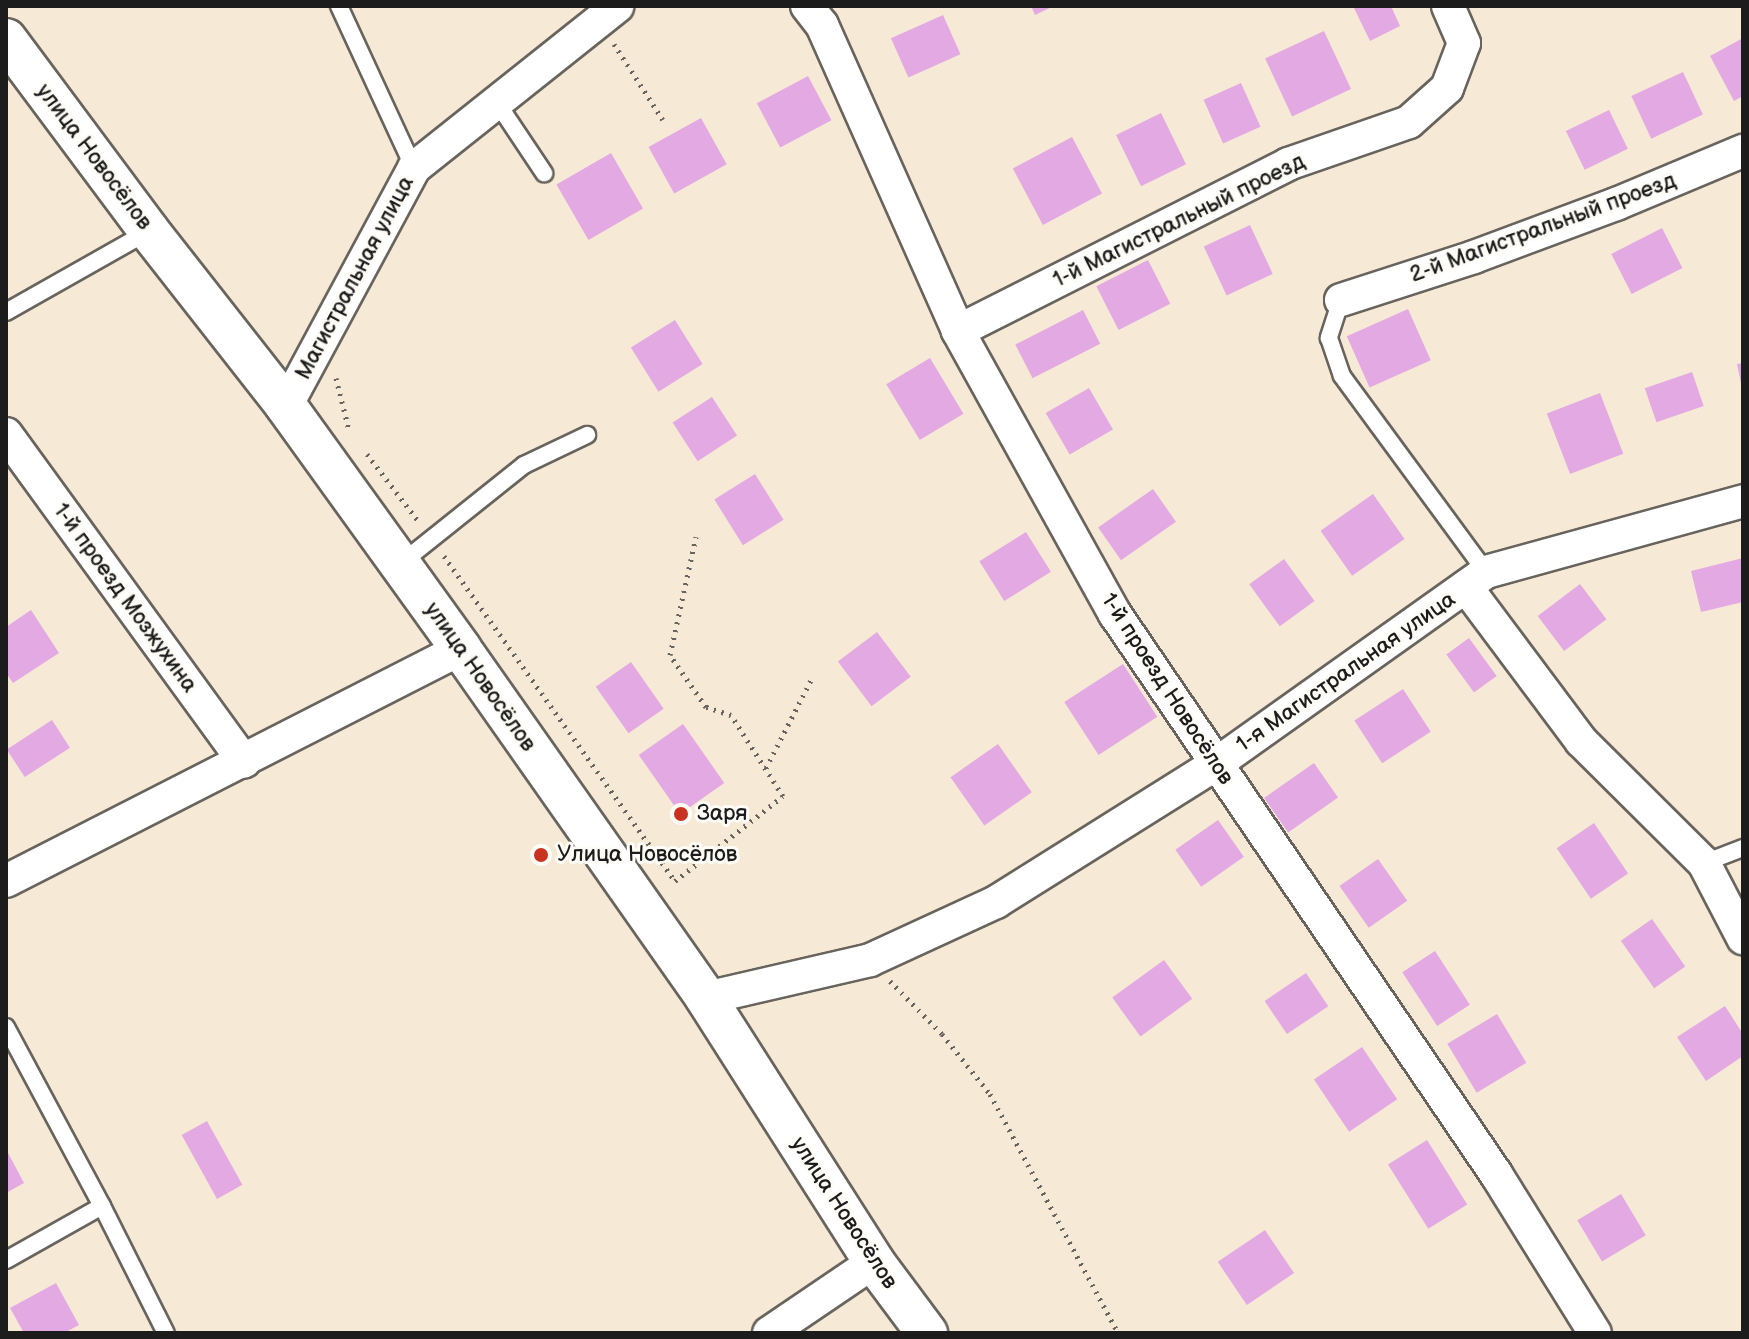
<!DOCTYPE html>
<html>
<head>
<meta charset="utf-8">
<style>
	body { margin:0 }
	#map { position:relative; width:1749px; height:1339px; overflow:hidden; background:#f6ead6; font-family:"Balsamiq Sans",sans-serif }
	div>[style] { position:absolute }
	.building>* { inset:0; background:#e3a9e3; transform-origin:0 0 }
	.path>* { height:5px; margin-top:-2.5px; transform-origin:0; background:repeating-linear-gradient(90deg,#68645d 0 2px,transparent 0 8px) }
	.roads { filter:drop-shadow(2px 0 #68645d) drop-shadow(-2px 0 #68645d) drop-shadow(0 2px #68645d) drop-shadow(0 -2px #68645d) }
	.service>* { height:16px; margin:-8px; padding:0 8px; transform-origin:8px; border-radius:8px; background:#fff }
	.minor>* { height:32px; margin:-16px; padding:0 16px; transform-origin:16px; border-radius:16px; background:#fff }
	.tertiary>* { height:40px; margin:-20px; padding:0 20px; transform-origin:20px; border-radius:20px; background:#fff }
	.dots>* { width:22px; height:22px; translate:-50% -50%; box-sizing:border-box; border:4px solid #fdfcf7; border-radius:50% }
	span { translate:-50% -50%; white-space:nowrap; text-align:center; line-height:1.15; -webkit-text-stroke:6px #fdfcf7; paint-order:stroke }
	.street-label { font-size:22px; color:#1c1c1c }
	.poi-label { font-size:22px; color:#1c1c1c }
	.left { translate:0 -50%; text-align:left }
	.frame { position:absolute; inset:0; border:8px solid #1c1c1c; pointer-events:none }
</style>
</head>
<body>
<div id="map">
	<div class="building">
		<i style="clip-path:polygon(1031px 6px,1054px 6px,1035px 15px)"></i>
		<i style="clip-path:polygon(1353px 6px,1391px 6px,1400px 26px,1370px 41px)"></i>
		<i style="left:943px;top:15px;width:43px;height:57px;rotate:66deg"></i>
		<i style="left:1324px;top:31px;width:64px;height:65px;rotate:65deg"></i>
		<i style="clip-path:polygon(1743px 38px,1743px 96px,1734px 101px,1710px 56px)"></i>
		<i style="left:1683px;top:72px;width:47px;height:57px;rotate:65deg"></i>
		<i style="left:808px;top:76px;width:50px;height:58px;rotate:62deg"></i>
		<i style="left:1241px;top:83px;width:48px;height:41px;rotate:66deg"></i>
		<i style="left:1609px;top:110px;width:43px;height:48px;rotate:64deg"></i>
		<i style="left:1161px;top:113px;width:57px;height:50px;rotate:64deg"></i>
		<i style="left:701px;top:118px;width:53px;height:60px;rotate:61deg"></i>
		<i style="left:1072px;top:137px;width:64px;height:67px;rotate:62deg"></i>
		<i style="left:611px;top:153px;width:64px;height:63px;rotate:60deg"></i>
		<i style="left:1250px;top:225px;width:54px;height:51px;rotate:65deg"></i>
		<i style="left:1662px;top:228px;width:45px;height:57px;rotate:63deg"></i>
		<i style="left:1148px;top:260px;width:49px;height:58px;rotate:63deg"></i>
		<i style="left:1408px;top:309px;width:56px;height:67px;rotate:66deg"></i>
		<i style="left:1083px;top:310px;width:38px;height:76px;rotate:63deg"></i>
		<i style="left:675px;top:320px;width:52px;height:52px;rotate:58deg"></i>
		<i style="left:930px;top:358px;width:65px;height:51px;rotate:59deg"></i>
		<i style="clip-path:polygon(1743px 363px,1743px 388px,1742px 388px,1737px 364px)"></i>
		<i style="left:1692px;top:372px;width:36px;height:50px;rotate:71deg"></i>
		<i style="left:1089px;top:388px;width:48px;height:50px;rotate:60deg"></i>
		<i style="left:1600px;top:393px;width:65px;height:57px;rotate:69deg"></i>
		<i style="left:712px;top:397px;width:46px;height:47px;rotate:57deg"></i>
		<i style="left:755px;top:474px;width:54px;height:48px;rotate:58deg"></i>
		<i style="left:1153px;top:489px;width:40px;height:67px;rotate:55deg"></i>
		<i style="left:1373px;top:494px;width:55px;height:64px;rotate:55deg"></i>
		<i style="left:1026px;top:532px;width:47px;height:55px;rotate:58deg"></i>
		<i style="clip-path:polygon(1743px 558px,1743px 602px,1701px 612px,1691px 571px)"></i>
		<i style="left:1284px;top:559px;width:52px;height:43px;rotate:54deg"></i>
		<i style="left:1580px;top:584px;width:44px;height:53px;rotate:53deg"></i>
		<i style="clip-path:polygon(31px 610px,59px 653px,13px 683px,6px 673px,6px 627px)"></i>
		<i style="left:877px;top:632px;width:56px;height:49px;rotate:53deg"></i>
		<i style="left:1469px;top:638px;width:47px;height:28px;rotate:54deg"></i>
		<i style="left:631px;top:662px;width:57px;height:43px;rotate:55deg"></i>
		<i style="left:1123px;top:664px;width:63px;height:70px;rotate:57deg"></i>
		<i style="left:1403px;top:689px;width:51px;height:58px;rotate:57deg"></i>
		<i style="left:52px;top:720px;width:33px;height:54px;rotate:57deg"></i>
		<i style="left:683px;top:724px;width:72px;height:54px;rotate:55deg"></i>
		<i style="left:998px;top:744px;width:59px;height:58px;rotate:55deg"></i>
		<i style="left:1314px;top:763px;width:42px;height:61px;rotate:55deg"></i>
		<i style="left:1218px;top:820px;width:45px;height:52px;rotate:55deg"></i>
		<i style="left:1594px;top:823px;width:61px;height:45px;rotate:56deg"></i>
		<i style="left:1378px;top:859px;width:51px;height:47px;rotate:55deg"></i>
		<i style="left:1652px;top:919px;width:58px;height:38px;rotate:55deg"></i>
		<i style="left:1435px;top:951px;width:64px;height:39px;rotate:57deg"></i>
		<i style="left:1164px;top:960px;width:48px;height:64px;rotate:54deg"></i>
		<i style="left:1306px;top:973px;width:40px;height:50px;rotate:56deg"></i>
		<i style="clip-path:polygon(1725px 1006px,1743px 1034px,1743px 1056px,1706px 1081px,1677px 1037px)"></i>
		<i style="left:1497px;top:1014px;width:57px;height:58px;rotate:59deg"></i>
		<i style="left:1362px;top:1047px;width:63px;height:58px;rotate:56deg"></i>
		<i style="left:207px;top:1121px;width:73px;height:29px;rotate:61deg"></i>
		<i style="left:1427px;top:1140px;width:76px;height:46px;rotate:58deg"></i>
		<i style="clip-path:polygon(6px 1149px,24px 1183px,6px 1193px)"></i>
		<i style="left:1621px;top:1194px;width:48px;height:51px;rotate:59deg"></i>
		<i style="left:1265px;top:1230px;width:52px;height:57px;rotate:56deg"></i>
		<i style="clip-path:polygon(56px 1283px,79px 1325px,64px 1333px,24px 1333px,10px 1308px)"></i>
	</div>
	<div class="path">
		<i style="left:614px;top:44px;width:90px;rotate:57.2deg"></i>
		<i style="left:336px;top:378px;width:54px;rotate:76deg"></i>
		<i style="left:367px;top:454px;width:86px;rotate:52.6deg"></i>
		<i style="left:444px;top:556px;width:399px;rotate:54.6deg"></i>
		<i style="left:675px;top:881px;width:137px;rotate:-38.2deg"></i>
		<i style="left:783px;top:796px;width:96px;rotate:-122.7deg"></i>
		<i style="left:731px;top:715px;width:26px;rotate:-162deg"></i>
		<i style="left:706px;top:707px;width:63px;rotate:-124.7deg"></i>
		<i style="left:670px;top:655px;width:121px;rotate:-77.6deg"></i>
		<i style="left:766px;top:768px;width:103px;rotate:-62.9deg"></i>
		<i style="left:890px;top:981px;width:74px;rotate:45.5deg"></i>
		<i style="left:942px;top:1034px;width:77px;rotate:51.3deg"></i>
		<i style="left:990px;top:1094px;width:271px;rotate:61.8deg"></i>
	</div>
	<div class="roads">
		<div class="service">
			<i style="left:339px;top:6px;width:179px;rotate:65.2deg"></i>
			<i style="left:496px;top:101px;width:87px;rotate:56.3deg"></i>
			<i style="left:1341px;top:300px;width:40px;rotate:108deg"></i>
			<i style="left:1329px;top:338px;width:40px;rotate:71.1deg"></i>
			<i style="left:1342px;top:376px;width:243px;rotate:53.7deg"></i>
			<i style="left:6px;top:312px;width:164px;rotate:-29.5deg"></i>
			<i style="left:400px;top:564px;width:159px;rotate:-38.6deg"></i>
			<i style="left:524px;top:465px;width:70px;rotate:-25.5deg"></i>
			<i style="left:1704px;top:863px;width:42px;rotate:-21deg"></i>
			<i style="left:6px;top:1027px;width:203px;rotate:61.8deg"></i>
			<i style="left:102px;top:1206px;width:110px;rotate:150.6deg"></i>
			<i style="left:102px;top:1206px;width:142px;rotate:63.3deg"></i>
		</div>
		<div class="minor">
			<i style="left:807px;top:6px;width:24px;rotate:52deg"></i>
			<i style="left:822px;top:25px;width:335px;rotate:66deg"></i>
			<i style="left:958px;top:331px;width:324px;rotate:61deg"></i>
			<i style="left:1115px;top:614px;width:677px;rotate:55.77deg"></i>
			<i style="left:1496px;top:1174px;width:187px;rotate:58.1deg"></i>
			<i style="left:1341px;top:300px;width:140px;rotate:-17.9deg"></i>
			<i style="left:1474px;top:257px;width:152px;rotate:-20.5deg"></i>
			<i style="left:1616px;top:204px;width:138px;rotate:-22.7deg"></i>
			<i style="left:958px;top:331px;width:370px;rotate:-26.8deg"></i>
			<i style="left:1288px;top:164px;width:128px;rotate:-19.1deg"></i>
			<i style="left:1409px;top:122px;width:51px;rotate:-41.8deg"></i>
			<i style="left:1447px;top:88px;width:48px;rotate:-69.3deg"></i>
			<i style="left:1464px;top:43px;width:40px;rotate:-113.4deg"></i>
			<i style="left:286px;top:406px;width:270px;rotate:-61.7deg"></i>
			<i style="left:414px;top:168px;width:260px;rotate:-38.5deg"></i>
			<i style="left:6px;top:434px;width:405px;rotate:54deg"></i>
			<i style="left:1466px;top:587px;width:192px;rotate:53.2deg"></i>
			<i style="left:1581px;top:741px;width:173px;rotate:44.8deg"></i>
			<i style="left:1704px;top:863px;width:85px;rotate:62.5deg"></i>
			<i style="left:6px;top:881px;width:511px;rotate:-27.02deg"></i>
			<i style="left:706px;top:998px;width:168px;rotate:-13deg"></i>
			<i style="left:870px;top:960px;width:139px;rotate:-24.7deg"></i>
			<i style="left:996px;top:902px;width:260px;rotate:-32.1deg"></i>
			<i style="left:1216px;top:764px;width:331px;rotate:-35.4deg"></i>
			<i style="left:1486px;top:572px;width:267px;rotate:-15.4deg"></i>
			<i style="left:769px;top:1333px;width:127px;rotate:-34.1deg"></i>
		</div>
		<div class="tertiary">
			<i style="left:6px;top:39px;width:239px;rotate:53.3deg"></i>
			<i style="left:149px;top:231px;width:222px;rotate:51.9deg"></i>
			<i style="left:286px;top:406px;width:299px;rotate:54.2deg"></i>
			<i style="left:461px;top:649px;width:426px;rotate:54.9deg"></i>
			<i style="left:706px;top:998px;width:313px;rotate:57.5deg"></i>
			<i style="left:874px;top:1262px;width:89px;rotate:53.3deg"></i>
		</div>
	</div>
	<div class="dots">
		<i style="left:681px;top:814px;background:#c8321e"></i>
		<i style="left:541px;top:855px;background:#c8321e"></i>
	</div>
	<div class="street-label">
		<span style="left:94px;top:157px;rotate:53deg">улица Новосёлов</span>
		<span style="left:1179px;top:221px;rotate:-26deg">1-й Магистральный проезд</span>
		<span style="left:1543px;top:228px;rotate:-20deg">2-й Магистральный проезд</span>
		<span style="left:355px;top:278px;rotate:-62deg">Магистральная улица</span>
		<span style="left:125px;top:598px;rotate:54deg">1-й проезд Мозжухина</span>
		<span style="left:1346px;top:672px;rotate:-35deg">1-я Магистральная улица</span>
		<span style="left:480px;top:677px;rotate:55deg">улица Новосёлов</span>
		<span style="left:1167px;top:689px;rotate:57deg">1-й проезд Новосёлов</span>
		<span style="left:844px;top:1213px;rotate:57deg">улица Новосёлов</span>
	</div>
	<div class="poi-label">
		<span class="left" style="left:697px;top:814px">Заря</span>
		<span class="left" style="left:557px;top:855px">Улица Новосёлов</span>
	</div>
	<div class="frame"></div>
</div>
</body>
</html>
